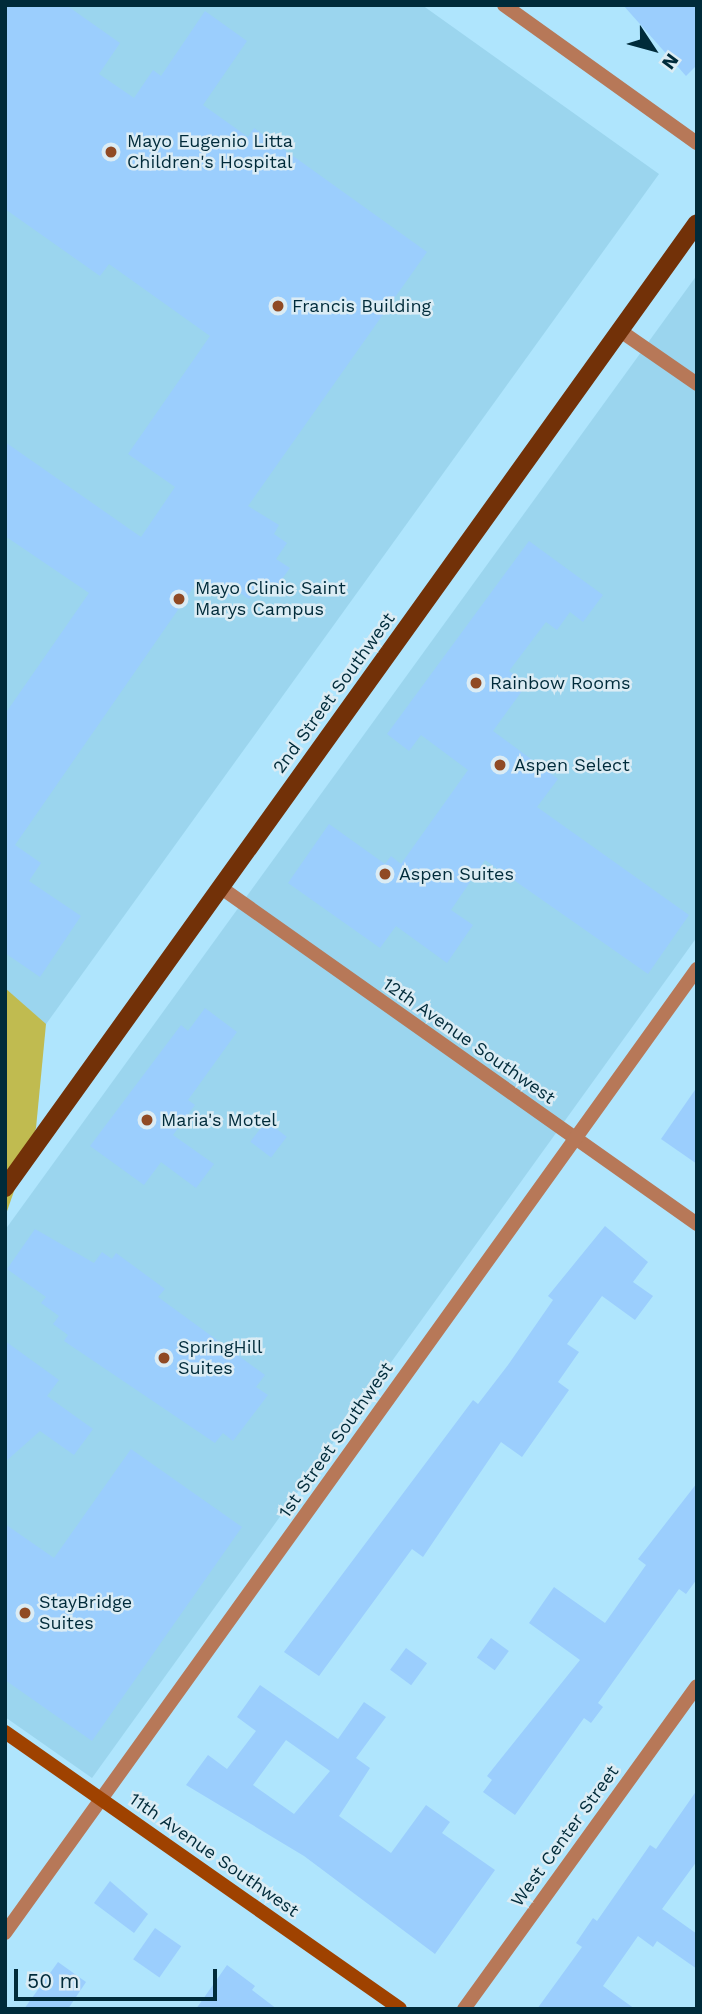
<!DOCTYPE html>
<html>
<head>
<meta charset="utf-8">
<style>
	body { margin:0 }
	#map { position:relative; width:702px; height:2014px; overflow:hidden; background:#afe5fd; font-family:"Work Sans",sans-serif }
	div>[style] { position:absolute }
	.built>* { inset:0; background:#9bd5ee }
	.green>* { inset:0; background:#c0bb50 }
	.building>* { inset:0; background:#9bcefd; transform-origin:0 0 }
	.minor>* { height:14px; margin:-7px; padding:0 7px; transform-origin:7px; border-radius:7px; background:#b77858 }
	.tertiary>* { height:14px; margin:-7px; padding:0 7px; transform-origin:7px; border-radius:7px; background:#b77858 }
	.secondary>* { height:14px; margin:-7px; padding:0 7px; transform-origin:7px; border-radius:7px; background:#9f4200 }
	.primary>* { height:18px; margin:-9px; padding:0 9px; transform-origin:9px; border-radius:9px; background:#723108 }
	.dots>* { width:19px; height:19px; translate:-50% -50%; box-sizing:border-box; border:4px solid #dbecf4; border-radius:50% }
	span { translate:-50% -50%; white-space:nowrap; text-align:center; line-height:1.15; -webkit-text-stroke:5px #dbecf4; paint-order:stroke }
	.poi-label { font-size:18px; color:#002b3a }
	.left { translate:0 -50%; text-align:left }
	.street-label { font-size:18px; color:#002b3a }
	.frame { position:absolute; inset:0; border:7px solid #002b3a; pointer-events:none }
	.north { position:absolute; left:618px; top:14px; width:70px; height:70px; -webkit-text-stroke:5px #dbecf4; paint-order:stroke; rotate:126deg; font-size:19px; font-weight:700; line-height:28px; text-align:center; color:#002b3a }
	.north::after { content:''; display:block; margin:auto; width:24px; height:32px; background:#002b3a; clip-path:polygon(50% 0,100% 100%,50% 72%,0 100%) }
	.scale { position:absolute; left:14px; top:1969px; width:203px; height:32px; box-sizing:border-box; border:4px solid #002b3a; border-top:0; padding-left:9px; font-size:21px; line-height:24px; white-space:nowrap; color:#002b3a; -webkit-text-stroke:5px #dbecf4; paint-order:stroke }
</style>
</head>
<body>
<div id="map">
	<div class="built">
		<i style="clip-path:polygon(5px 5px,422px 5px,659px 174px,5px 1081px)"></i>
		<i style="clip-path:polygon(697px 275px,697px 937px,92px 1778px,5px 1717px,5px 1230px)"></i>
	</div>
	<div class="green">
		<i style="clip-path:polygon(5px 988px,46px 1024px,36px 1128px,5px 1217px)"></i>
	</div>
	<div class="building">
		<i style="clip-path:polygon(5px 5px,66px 5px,120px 43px,99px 74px,134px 98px,153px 70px,161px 76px,205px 11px,247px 41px,203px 105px,248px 137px,254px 128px,427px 252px,248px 506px,279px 525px,274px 534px,287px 543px,276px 559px,290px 568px,274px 590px,261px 582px,249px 599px,234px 589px,228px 597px,200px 578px,15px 845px,41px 863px,29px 881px,81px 916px,40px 977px,5px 953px,5px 714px,89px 593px,5px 536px,5px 442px,141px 537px,175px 487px,128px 454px,210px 336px,109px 264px,100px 276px,5px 209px)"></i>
		<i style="clip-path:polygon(623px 5px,697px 5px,697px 65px,686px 76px)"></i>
		<i style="clip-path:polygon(529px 541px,603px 595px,583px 622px,570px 612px,557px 630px,546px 622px,509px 671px,527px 684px,493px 731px,558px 779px,537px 807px,689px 915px,648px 974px,485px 860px,451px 910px,473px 925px,447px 963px,396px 926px,380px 948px,288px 883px,329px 824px,385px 864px,391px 856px,401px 864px,468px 770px,421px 735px,409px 751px,387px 734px)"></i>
		<i style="clip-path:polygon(205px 1008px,237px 1032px,188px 1100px,195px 1105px,173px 1135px,214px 1164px,196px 1188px,161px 1162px,144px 1185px,90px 1146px,181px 1025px,188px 1031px)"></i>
		<i style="clip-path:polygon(697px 1087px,697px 1164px,661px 1139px)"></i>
		<i style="left:266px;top:1121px;width:26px;height:26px;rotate:37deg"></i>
		<i style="clip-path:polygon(605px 1226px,648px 1262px,633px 1282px,653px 1296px,635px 1320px,602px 1296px,567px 1344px,579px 1352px,558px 1382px,569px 1390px,522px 1457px,501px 1442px,423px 1557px,412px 1549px,319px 1676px,284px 1652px,473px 1400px,478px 1404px,508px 1365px,553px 1300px,548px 1296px)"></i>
		<i style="clip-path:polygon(35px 1229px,94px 1263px,102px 1252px,112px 1259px,116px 1253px,165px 1289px,158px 1297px,265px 1375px,256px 1387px,268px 1395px,233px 1441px,223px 1433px,215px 1443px,64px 1341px,68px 1335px,53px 1324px,59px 1316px,41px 1303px,46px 1297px,7px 1269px)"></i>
		<i style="clip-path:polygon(5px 1341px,59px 1380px,47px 1396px,93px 1429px,74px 1455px,40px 1431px,5px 1462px)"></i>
		<i style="clip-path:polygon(131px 1449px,242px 1527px,92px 1741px,5px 1680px,5px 1524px,54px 1558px)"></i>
		<i style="clip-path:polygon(697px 1483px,697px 1579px,686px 1594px,679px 1589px,598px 1703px,603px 1707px,591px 1723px,584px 1718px,515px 1815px,483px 1792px,492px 1780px,487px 1776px,580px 1660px,529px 1623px,554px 1587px,605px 1623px,646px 1565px,638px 1559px)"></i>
		<i style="left:491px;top:1638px;width:22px;height:24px;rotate:36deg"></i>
		<i style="left:406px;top:1648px;width:26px;height:27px;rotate:36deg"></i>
		<i style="clip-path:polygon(evenodd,260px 1685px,338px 1739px,364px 1702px,386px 1717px,356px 1758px,370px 1768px,339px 1816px,391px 1853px,426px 1805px,450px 1822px,442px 1833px,495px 1870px,435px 1954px,304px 1856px,186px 1785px,208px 1755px,227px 1769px,256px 1731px,237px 1717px,260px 1685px,286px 1740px,330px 1771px,294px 1814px,253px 1785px,286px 1740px)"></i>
		<i style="clip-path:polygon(697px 1790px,697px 1861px,662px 1909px,697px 1934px,697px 1969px,657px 1941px,653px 1947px,638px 1936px,603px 1986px,635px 2009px,537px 2009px,582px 1947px,576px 1943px,593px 1918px,597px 1921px,650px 1845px,656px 1849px)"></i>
		<i style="clip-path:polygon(110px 1881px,148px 1914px,134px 1933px,94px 1903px)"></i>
		<i style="left:155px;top:1928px;width:32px;height:38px;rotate:35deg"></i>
		<i style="clip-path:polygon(58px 1962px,86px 1982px,68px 2009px,24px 2009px)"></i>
		<i style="clip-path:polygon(227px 1965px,255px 1986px,252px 1990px,277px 2009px,196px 2009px)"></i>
	</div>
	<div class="minor">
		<i style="left:619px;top:330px;width:95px;rotate:34.7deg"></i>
		<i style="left:220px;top:887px;width:584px;rotate:35.24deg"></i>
		<i style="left:5px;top:1933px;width:1187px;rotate:-54.33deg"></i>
	</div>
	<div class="tertiary">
		<i style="left:504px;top:5px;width:237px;rotate:35.6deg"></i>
		<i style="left:464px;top:2009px;width:398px;rotate:-54.2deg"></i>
	</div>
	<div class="secondary">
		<i style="left:5px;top:1732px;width:482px;rotate:35deg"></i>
	</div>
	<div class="primary">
		<i style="left:5px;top:1188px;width:1187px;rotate:-54.36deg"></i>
	</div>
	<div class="dots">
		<i style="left:111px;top:152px;background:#904a24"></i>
		<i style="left:278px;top:306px;background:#904a24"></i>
		<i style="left:179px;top:599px;background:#904a24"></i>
		<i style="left:476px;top:683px;background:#904a24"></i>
		<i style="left:500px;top:765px;background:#904a24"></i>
		<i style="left:385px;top:874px;background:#904a24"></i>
		<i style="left:147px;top:1120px;background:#904a24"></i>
		<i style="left:164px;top:1358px;background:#904a24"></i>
		<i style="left:25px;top:1613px;background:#904a24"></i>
	</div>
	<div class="poi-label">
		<span class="left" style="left:127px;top:152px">Mayo Eugenio Litta<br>Children's Hospital</span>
		<span class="left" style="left:292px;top:306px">Francis Building</span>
		<span class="left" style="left:195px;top:599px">Mayo Clinic Saint<br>Marys Campus</span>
		<span class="left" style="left:490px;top:683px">Rainbow Rooms</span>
		<span class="left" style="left:514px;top:765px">Aspen Select</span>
		<span class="left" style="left:399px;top:874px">Aspen Suites</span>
		<span class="left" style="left:161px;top:1120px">Maria's Motel</span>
		<span class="left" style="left:178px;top:1358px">SpringHill<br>Suites</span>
		<span class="left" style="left:39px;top:1613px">StayBridge<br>Suites</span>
	</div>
	<div class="street-label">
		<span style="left:334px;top:693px;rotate:-54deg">2nd Street Southwest</span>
		<span style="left:469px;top:1041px;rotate:35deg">12th Avenue Southwest</span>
		<span style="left:336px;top:1440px;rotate:-55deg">1st Street Southwest</span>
		<span style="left:565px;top:1836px;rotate:-54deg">West Center Street</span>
		<span style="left:214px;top:1855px;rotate:35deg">11th Avenue Southwest</span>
	</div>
	<div class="frame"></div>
	<div class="north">N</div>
	<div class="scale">50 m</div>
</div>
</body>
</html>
